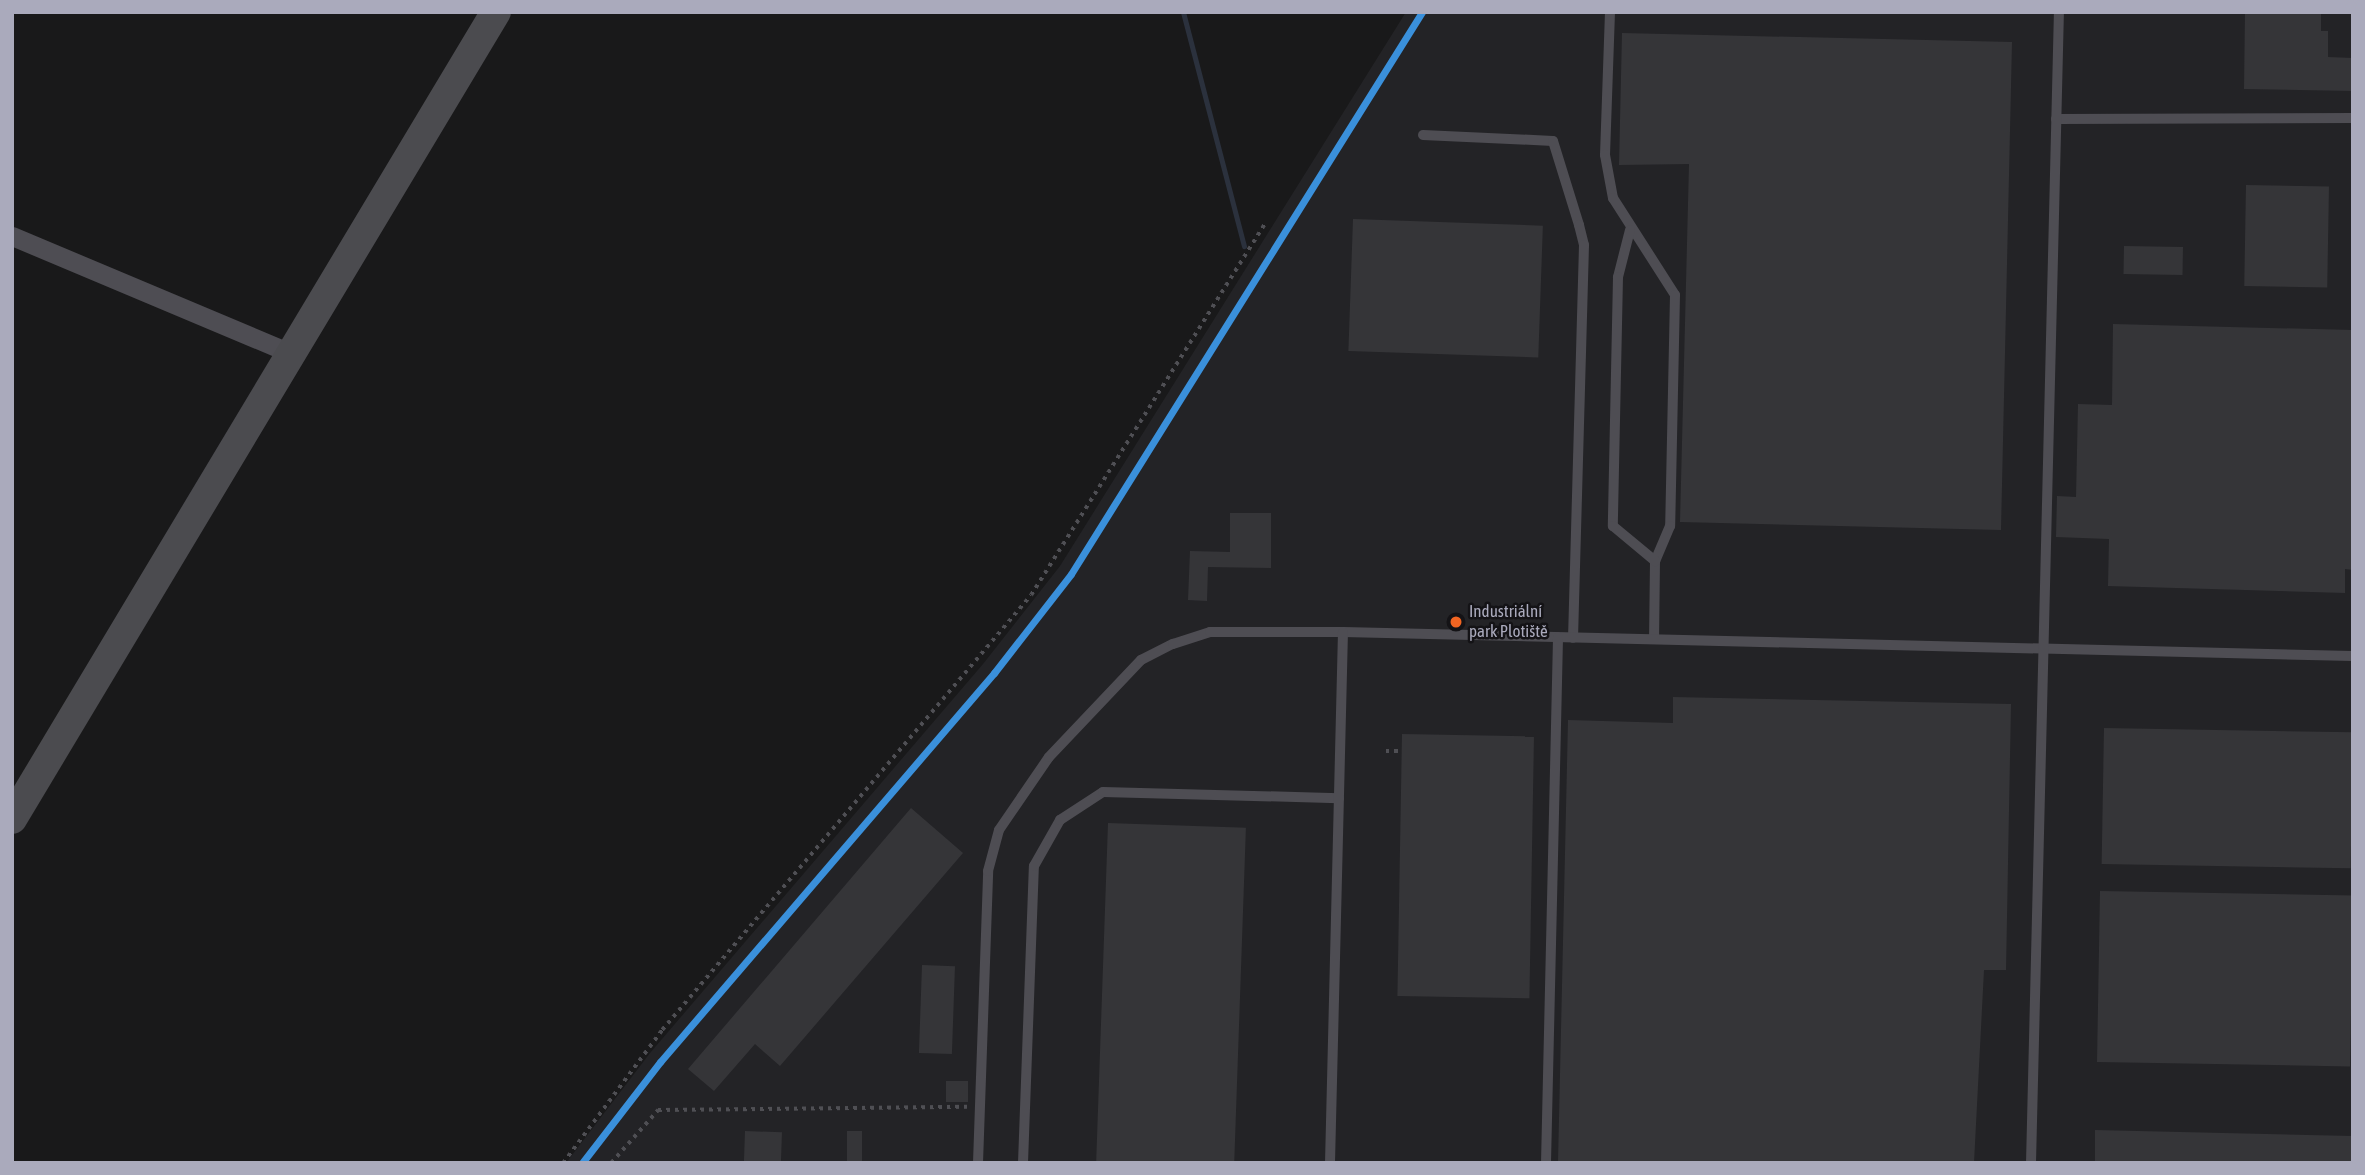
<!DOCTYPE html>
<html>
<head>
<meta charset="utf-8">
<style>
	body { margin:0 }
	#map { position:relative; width:2365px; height:1175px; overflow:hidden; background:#19191a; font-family:"Asap Condensed",sans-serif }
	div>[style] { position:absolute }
	.built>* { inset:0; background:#232326 }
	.stream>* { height:5px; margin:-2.5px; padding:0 2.5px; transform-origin:2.5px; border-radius:2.5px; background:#2b313d }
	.building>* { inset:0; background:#353538; transform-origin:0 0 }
	.path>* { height:3.5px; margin-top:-1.75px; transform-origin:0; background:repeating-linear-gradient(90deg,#4f4f54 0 3.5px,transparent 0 8.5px) }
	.service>* { height:10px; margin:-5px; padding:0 5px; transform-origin:5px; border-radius:5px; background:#4e4d53 }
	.minor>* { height:19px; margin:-9.5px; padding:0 9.5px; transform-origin:9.5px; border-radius:9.5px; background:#4e4d53 }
	.primary>* { height:30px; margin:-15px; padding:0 15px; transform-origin:15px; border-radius:15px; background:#4b4b4f }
	.rail-1>* { height:7px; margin:-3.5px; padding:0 3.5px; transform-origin:3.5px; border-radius:3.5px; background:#3a90db }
	.dots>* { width:19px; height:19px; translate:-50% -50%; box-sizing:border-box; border:4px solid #141316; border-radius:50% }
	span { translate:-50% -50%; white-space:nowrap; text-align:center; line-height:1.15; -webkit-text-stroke:5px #141316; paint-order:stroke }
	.bus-label { font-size:17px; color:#aaaabc }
	.left { translate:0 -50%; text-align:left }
	.frame { position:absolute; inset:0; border:14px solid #aaaabc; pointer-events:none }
</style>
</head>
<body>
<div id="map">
	<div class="built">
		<i style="clip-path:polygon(1406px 12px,2353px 12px,2353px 1163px,566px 1163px,650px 1053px,983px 664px,1060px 566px)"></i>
	</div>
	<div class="stream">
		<i style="left:1183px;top:12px;width:242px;rotate:75.4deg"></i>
	</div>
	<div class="building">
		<i style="clip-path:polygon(2245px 12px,2321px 12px,2321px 31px,2328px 31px,2328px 57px,2353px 58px,2353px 91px,2244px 89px)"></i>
		<i style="clip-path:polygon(1622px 33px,2012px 42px,2001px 530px,1680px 522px,1689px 164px,1619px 165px)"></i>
		<i style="left:2246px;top:185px;width:83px;height:101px;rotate:1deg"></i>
		<i style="left:1353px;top:219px;width:190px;height:132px;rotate:2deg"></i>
		<i style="left:2124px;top:246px;width:59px;height:28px;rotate:1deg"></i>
		<i style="clip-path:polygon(2113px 324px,2353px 330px,2353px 570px,2345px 569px,2345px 593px,2108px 586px,2109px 539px,2056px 537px,2057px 496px,2076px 497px,2078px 404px,2112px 405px)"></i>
		<i style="clip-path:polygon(1230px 513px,1271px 513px,1271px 568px,1208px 567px,1207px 601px,1188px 600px,1190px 551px,1230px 552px)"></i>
		<i style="clip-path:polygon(1673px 697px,2011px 704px,2006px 970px,1984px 970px,1974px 1163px,1558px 1163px,1568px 720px,1673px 723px)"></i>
		<i style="left:2104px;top:728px;width:249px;height:136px;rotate:1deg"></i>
		<i style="left:1402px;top:734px;width:132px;height:262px;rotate:1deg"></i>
		<i style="clip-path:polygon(911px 808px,963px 853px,780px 1066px,755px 1044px,714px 1091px,688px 1069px)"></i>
		<i style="left:1108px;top:823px;width:138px;height:340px;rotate:2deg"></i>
		<i style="left:2100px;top:891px;width:253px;height:171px;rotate:1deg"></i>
		<i style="left:922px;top:965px;width:33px;height:88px;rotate:2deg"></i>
		<i style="left:946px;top:1081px;width:22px;height:21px"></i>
		<i style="clip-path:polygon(2095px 1130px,2353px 1136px,2353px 1163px,2095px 1163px)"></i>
		<i style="left:745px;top:1131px;width:37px;height:32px;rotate:2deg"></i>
		<i style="left:847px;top:1131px;width:15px;height:32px"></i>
	</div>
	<div class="path">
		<i style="left:1386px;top:751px;width:16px"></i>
		<i style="left:563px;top:1163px;width:166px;rotate:-53.3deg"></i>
		<i style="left:662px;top:1030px;width:570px;rotate:-49.69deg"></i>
		<i style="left:1031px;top:595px;width:441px;rotate:-57.8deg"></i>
		<i style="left:611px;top:1163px;width:71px;rotate:-48.4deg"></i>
		<i style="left:658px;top:1110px;width:309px;rotate:-0.6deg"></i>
	</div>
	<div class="service">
		<i style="left:1610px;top:12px;width:143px;rotate:92deg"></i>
		<i style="left:1605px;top:155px;width:44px;rotate:79.5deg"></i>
		<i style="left:1613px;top:198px;width:115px;rotate:57.4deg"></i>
		<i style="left:1675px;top:295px;width:231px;rotate:91.2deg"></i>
		<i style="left:1670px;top:526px;width:38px;rotate:113deg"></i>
		<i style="left:1655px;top:561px;width:77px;rotate:90.7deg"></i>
		<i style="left:2056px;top:119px;width:297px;rotate:-0.2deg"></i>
		<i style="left:1423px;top:135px;width:130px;rotate:2.6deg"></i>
		<i style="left:1553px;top:141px;width:88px;rotate:72.8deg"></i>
		<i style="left:1579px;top:225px;width:21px;rotate:76deg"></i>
		<i style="left:1584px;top:245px;width:393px;rotate:91.6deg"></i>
		<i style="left:1630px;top:230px;width:49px;rotate:104.3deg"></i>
		<i style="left:1618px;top:277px;width:249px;rotate:91.2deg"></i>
		<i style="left:1613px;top:526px;width:55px;rotate:39.8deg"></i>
		<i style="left:978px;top:1163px;width:292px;rotate:-88deg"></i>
		<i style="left:988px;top:871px;width:42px;rotate:-75deg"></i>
		<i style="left:999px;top:830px;width:88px;rotate:-55.6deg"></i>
		<i style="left:1049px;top:757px;width:134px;rotate:-46.5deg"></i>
		<i style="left:1141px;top:660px;width:36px;rotate:-27deg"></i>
		<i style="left:1173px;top:644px;width:39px;rotate:-18deg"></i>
		<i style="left:1210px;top:632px;width:133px"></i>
		<i style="left:1343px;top:632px;width:1010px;rotate:1.36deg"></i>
		<i style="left:1023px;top:1163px;width:297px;rotate:-87.9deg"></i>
		<i style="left:1034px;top:866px;width:53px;rotate:-60.5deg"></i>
		<i style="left:1060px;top:820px;width:51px;rotate:-33.1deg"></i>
		<i style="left:1103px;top:792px;width:236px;rotate:1.5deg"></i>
		<i style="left:1330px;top:1163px;width:531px;rotate:-88.6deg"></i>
		<i style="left:1546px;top:1163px;width:526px;rotate:-88.69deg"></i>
		<i style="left:2031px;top:1163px;width:1151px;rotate:-88.61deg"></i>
	</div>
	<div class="minor">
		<i style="left:12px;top:236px;width:307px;rotate:22.8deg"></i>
	</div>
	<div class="primary">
		<i style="left:12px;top:819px;width:941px;rotate:-59.05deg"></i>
	</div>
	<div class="rail-1">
		<i style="left:582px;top:1163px;width:128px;rotate:-52.3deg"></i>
		<i style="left:660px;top:1062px;width:513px;rotate:-49.35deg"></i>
		<i style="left:994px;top:673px;width:125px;rotate:-52.1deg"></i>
		<i style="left:1071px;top:574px;width:663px;rotate:-58.01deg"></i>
	</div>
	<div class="dots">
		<i style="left:1456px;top:622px;background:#f26522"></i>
	</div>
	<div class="bus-label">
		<span class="left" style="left:1469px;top:622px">Industriální<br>park Plotiště</span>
	</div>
	<div class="frame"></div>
</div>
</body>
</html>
